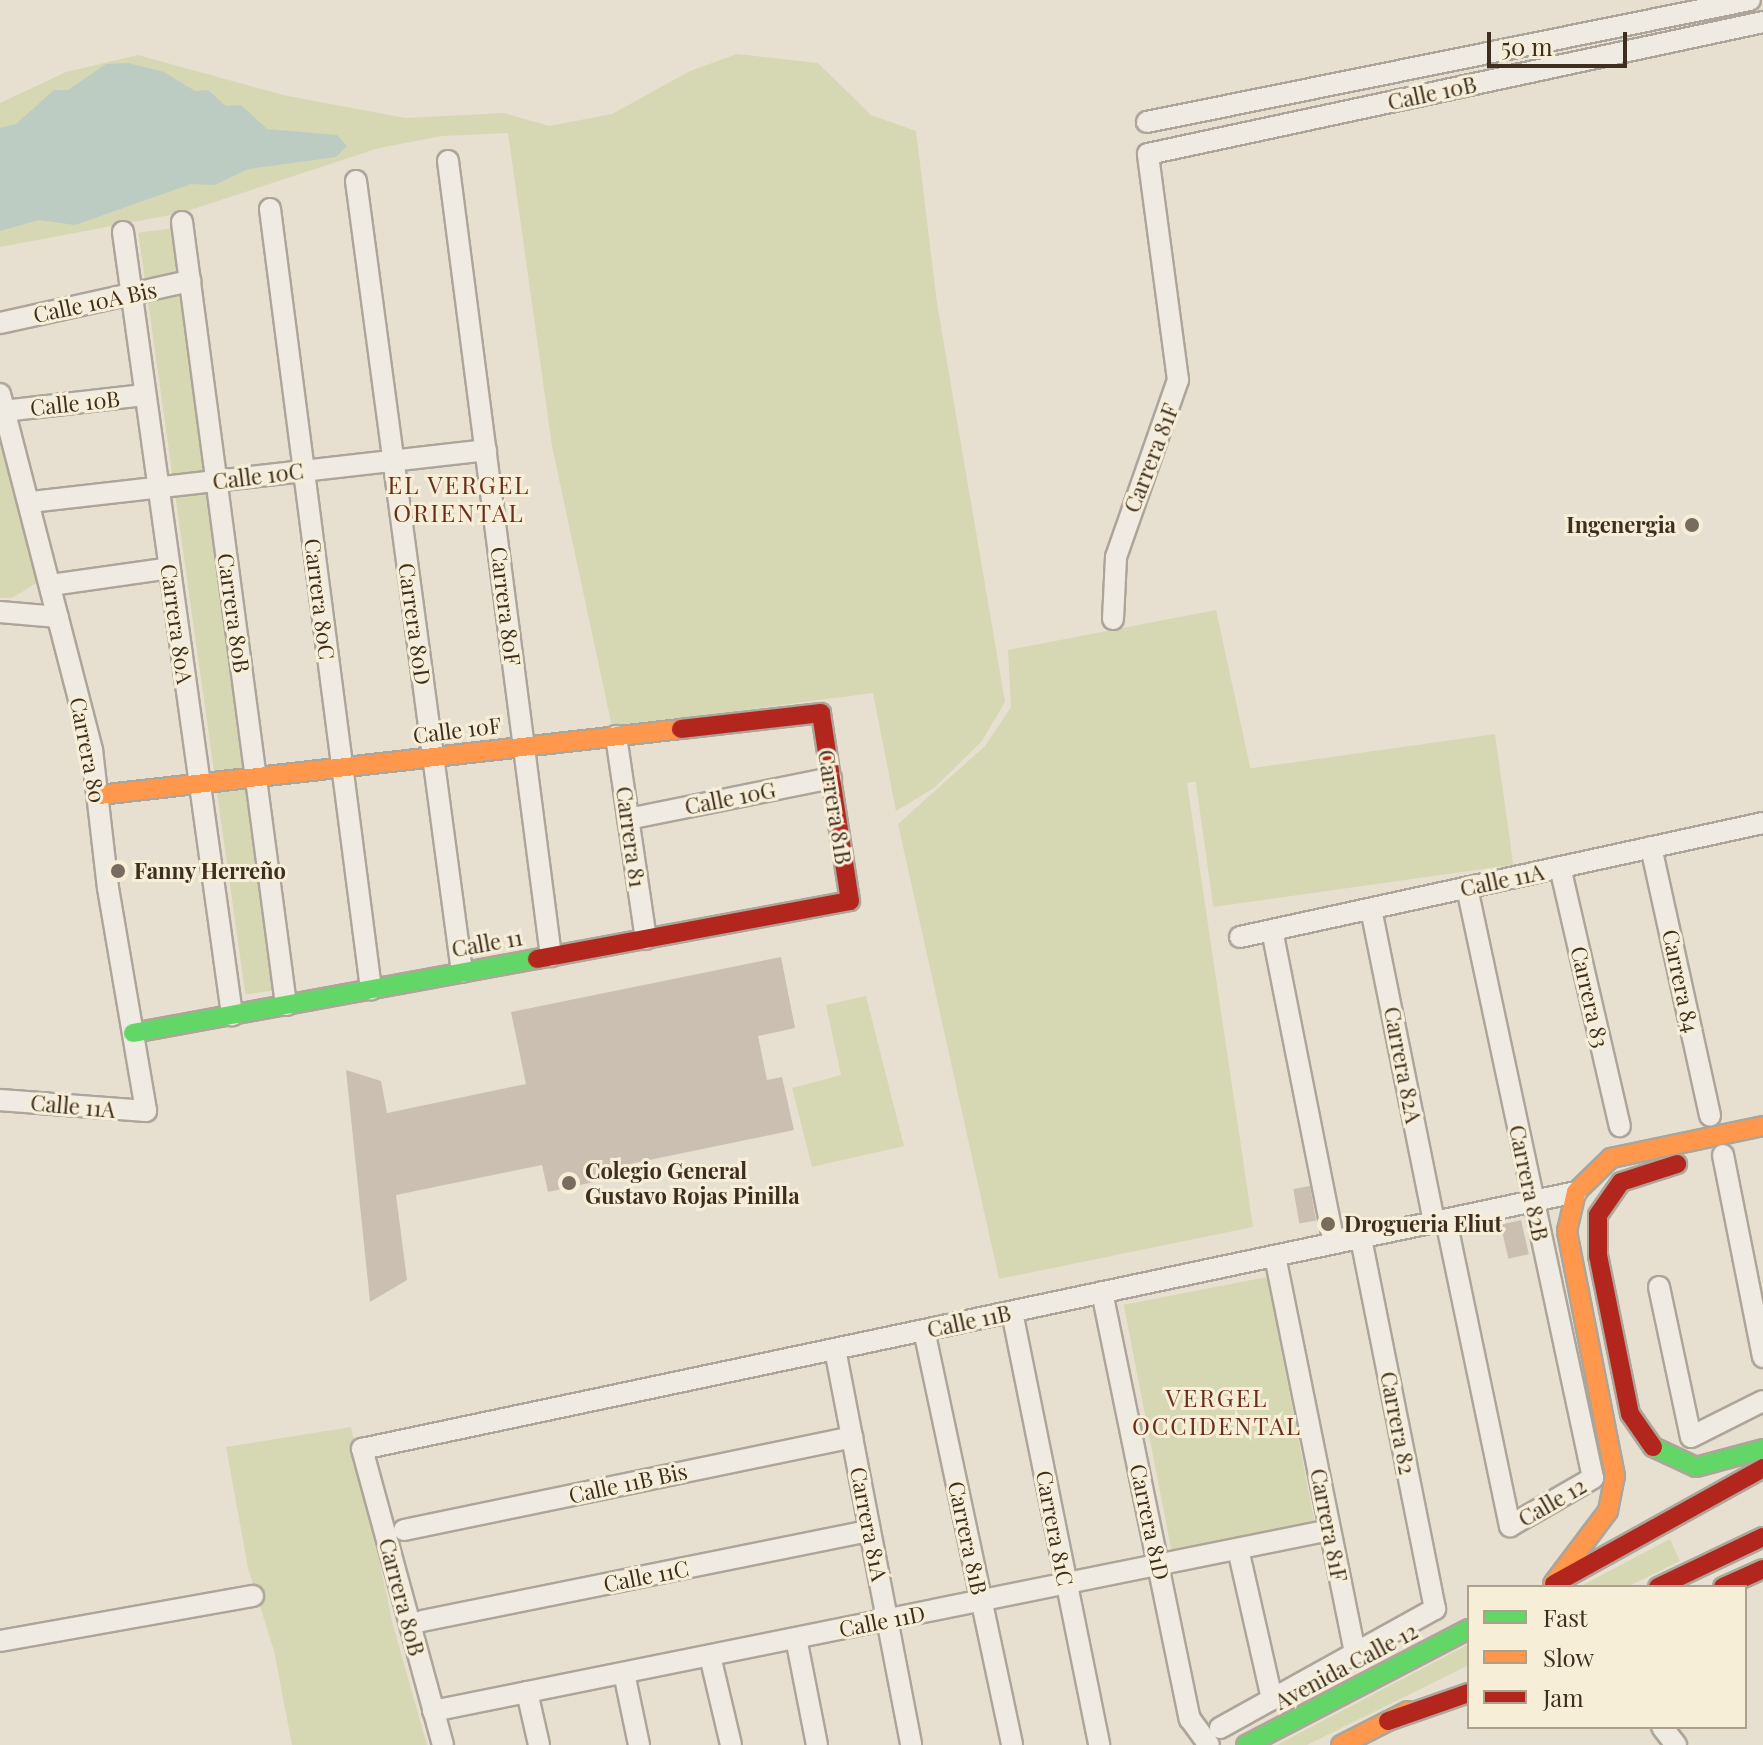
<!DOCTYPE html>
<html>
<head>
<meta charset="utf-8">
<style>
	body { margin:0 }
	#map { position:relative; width:1763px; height:1745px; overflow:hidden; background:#e7e0d1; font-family:"Playfair Display",serif }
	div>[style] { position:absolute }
	.green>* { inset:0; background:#d6d7b3; transform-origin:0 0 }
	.water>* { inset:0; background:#bcccc2 }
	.building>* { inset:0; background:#cbbfb2; transform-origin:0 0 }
	.roads { filter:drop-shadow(2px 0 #ada599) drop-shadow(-2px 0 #ada599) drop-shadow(0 2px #ada599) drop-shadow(0 -2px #ada599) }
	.street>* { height:20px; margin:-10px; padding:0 10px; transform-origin:10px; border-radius:10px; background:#efebe3 }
	.fast>* { height:18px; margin:-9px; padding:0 9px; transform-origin:9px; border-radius:9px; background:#63d668 }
	.slow>* { height:18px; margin:-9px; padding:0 9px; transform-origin:9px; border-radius:9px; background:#ff974d }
	.jam>* { height:18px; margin:-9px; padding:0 9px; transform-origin:9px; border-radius:9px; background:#b3261e }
	.dots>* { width:22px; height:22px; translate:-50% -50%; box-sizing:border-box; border:4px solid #f7eed8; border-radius:50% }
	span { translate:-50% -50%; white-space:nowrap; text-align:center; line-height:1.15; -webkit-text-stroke:6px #f7eed8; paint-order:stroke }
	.street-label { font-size:22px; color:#3d2e20 }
	.poi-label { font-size:22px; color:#3d2e20; font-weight:700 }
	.right { translate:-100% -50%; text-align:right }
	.left { translate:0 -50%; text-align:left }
	.neighbourhood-label { font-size:24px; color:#6b2e1e; letter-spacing:2px }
	.legend { position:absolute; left:1467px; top:1585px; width:280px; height:144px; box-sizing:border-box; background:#f7eed8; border:2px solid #ada18e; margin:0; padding:10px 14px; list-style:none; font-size:24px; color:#3d2e20 }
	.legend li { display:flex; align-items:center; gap:16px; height:40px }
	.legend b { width:40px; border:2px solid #ada18e }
	.scale { position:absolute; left:1487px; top:32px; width:140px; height:36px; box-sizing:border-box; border:4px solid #3d2e20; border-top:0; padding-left:10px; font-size:24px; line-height:28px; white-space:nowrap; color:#3d2e20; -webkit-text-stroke:6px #f7eed8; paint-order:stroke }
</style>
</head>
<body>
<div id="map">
	<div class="green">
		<i style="clip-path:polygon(737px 54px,818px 63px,871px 115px,916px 131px,937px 303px,1005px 702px,982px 741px,934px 788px,896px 811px,873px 693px,612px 727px,552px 446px,508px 133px,442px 136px,379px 148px,181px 213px,0 247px,0 103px,66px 72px,138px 55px,283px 95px,405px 118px,504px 113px,549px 126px,612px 114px,690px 71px)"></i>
		<i style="left:173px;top:228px;width:769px;height:35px;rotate:82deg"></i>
		<i style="clip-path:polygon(0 431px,40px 581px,12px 598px,0 598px)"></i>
		<i style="clip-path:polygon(1216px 610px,1251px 771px,1187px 783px,1253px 1227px,999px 1279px,898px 824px,985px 746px,1011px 707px,1008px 650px)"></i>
		<i style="left:1495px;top:734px;width:132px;height:303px;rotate:82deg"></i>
		<i style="clip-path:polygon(866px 996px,904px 1146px,812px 1167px,792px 1088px,841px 1075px,826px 1005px)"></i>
		<i style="left:1267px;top:1277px;width:251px;height:146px;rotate:79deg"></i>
		<i style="clip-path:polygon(351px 1427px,393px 1625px,427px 1745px,292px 1745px,274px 1651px,248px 1568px,226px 1447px)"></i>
		<i style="clip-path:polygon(1670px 1539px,1680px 1561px,1627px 1587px,1579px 1587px)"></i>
		<i style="clip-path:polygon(1469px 1644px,1469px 1665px,1307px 1745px,1277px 1745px)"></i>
	</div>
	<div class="water">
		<i style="clip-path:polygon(128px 63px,164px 72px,195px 91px,208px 90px,226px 106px,241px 105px,267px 129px,337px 135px,347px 146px,336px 157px,248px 169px,215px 185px,191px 184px,75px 225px,39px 220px,0 231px,0 128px,16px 124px,54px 90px,68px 90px,106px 64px)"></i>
	</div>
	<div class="building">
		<i style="clip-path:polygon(781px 957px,795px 1028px,758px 1036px,767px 1080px,782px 1077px,794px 1130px,601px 1170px,603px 1180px,548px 1192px,542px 1165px,396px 1195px,407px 1280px,370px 1302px,346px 1070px,381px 1081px,387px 1113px,526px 1084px,511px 1012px)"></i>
		<i style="left:1310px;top:1186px;width:35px;height:17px;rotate:80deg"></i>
		<i style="left:1521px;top:1220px;width:35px;height:21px;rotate:77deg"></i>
	</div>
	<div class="roads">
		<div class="street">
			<i style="left:1147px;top:122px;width:615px;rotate:-11.44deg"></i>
			<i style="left:448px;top:161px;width:802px;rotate:82.62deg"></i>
			<i style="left:356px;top:181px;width:798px;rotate:82.37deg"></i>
			<i style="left:270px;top:209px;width:787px;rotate:82.62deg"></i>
			<i style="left:182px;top:222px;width:790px;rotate:82.43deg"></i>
			<i style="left:123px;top:232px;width:791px;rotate:82.07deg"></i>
			<i style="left:0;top:323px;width:195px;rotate:-12.5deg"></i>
			<i style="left:0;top:394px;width:368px;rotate:75.5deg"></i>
			<i style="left:92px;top:750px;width:139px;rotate:83.4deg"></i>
			<i style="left:108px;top:888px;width:226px;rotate:80.3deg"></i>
			<i style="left:146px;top:1111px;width:146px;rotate:-175.7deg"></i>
			<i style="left:4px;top:411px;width:142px;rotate:-6.5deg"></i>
			<i style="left:31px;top:502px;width:458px;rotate:-6.5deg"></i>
			<i style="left:51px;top:585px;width:120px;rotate:-8.1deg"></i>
			<i style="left:0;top:612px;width:58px;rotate:4.9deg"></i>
			<i style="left:1113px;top:619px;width:62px;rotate:-87.2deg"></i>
			<i style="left:1116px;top:557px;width:188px;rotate:-70.7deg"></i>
			<i style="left:1178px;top:380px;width:228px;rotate:-97.6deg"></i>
			<i style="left:1148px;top:154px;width:629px;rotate:-12.11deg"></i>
			<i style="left:616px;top:736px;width:205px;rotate:81.6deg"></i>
			<i style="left:628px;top:819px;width:207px;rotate:-11.4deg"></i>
			<i style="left:1651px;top:847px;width:275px;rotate:77.6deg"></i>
			<i style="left:1560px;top:867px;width:266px;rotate:77deg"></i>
			<i style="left:1371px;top:909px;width:319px;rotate:78.6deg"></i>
			<i style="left:1272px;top:930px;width:319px;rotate:78.8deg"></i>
			<i style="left:1240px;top:937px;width:535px;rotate:-12.3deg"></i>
			<i style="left:1723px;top:1155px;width:206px;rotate:78.8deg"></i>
			<i style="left:1446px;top:1220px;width:313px;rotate:78.2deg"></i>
			<i style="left:1510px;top:1526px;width:96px;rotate:-30deg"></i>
			<i style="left:1593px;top:1478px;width:603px;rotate:-102.05deg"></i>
			<i style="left:1275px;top:1256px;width:405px;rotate:78.6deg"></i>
			<i style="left:1659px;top:1287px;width:153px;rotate:78deg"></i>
			<i style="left:1691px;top:1437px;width:80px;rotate:-26.6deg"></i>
			<i style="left:1102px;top:1292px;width:436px;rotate:78.4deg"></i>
			<i style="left:1190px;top:1719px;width:32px;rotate:54deg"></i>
			<i style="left:1012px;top:1312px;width:442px;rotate:78.6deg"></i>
			<i style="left:924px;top:1330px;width:424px;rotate:78deg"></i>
			<i style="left:835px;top:1349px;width:403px;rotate:79.1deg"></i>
			<i style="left:404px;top:1530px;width:458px;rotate:-11.7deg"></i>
			<i style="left:1238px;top:1549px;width:154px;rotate:77.2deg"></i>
			<i style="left:422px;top:1621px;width:457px;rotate:-11.4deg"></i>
			<i style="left:796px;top:1638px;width:109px;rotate:78.9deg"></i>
			<i style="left:0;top:1641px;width:257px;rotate:-10.1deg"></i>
			<i style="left:710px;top:1656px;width:91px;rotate:76.7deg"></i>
			<i style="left:624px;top:1673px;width:74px;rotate:78.2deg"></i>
			<i style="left:527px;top:1692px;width:54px;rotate:77.2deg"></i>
			<i style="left:433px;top:1711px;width:915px;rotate:-11.41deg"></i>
			<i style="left:1662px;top:1727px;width:23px;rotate:52deg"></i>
			<i style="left:1220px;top:1728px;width:246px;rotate:-29deg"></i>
			<i style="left:1435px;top:1609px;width:378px;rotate:-101.3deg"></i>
			<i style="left:443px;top:1745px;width:307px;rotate:-105.3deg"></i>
			<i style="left:362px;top:1449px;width:1241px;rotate:-11.95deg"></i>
		</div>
		<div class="fast">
			<i style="left:133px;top:1033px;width:411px;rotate:-10.4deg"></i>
			<i style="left:1653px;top:1447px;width:47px;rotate:24.9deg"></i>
			<i style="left:1696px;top:1467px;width:69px;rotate:-15deg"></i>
			<i style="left:1246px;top:1745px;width:251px;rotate:-27.5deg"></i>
		</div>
		<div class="slow">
			<i style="left:99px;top:795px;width:586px;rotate:-6.47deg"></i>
			<i style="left:1553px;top:1584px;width:91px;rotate:-53deg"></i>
			<i style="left:1608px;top:1511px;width:36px;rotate:-79deg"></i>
			<i style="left:1615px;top:1476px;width:250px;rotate:-101.1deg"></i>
			<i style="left:1567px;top:1231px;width:40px;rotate:-77deg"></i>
			<i style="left:1576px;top:1192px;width:49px;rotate:-44.2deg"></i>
			<i style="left:1611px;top:1158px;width:155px;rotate:-11.9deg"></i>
			<i style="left:1341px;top:1745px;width:75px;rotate:-26.9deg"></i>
		</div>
		<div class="jam">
			<i style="left:537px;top:959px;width:318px;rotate:-10.5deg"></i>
			<i style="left:850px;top:901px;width:190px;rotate:-98.8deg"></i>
			<i style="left:821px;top:713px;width:141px;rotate:173.5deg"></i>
			<i style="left:1653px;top:1447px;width:40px;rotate:-124.9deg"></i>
			<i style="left:1630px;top:1414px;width:161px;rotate:-101.4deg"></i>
			<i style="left:1598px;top:1256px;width:41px;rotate:-90deg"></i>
			<i style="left:1598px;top:1215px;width:40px;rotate:-55.1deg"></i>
			<i style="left:1621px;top:1182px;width:59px;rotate:-17.8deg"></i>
			<i style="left:1554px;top:1584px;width:239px;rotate:-29deg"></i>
			<i style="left:1658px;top:1587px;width:116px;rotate:-25.5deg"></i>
			<i style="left:1723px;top:1587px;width:44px;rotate:-24.2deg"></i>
			<i style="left:1388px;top:1721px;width:86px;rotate:-19.1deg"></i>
		</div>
	</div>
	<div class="dots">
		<i style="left:1692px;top:525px;background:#786c5e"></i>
		<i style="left:118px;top:871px;background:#786c5e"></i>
		<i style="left:569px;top:1183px;background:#786c5e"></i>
		<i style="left:1328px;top:1224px;background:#786c5e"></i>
	</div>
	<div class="street-label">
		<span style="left:1432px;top:93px;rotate:-12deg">Calle 10B</span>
		<span style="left:95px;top:302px;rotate:-12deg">Calle 10A Bis</span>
		<span style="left:75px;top:403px;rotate:-6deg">Calle 10B</span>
		<span style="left:1151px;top:458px;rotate:-69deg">Carrera 81F</span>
		<span style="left:258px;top:476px;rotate:-7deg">Calle 10C</span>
		<span style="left:320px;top:599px;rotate:83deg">Carrera 80C</span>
		<span style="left:506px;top:606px;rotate:83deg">Carrera 80F</span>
		<span style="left:234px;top:613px;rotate:82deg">Carrera 80B</span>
		<span style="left:177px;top:624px;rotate:82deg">Carrera 80A</span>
		<span style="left:415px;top:624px;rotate:82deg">Carrera 80D</span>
		<span style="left:457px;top:730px;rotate:-7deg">Calle 10F</span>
		<span style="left:88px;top:750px;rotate:79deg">Carrera 80</span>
		<span style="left:730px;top:798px;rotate:-11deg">Calle 10G</span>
		<span style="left:835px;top:807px;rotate:81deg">Carrera 81B</span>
		<span style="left:631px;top:837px;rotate:82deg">Carrera 81</span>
		<span style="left:1502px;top:880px;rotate:-12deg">Calle 11A</span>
		<span style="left:487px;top:943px;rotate:-10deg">Calle 11</span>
		<span style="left:1681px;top:981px;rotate:78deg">Carrera 84</span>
		<span style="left:1590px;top:997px;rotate:77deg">Carrera 83</span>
		<span style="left:1403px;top:1065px;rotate:79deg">Carrera 82A</span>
		<span style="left:73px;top:1106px;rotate:5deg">Calle 11A</span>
		<span style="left:1529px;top:1183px;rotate:78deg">Carrera 82B</span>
		<span style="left:969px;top:1321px;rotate:-12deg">Calle 11B</span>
		<span style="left:1398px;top:1423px;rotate:79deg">Carrera 82</span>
		<span style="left:628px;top:1483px;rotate:-12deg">Calle 11B Bis</span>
		<span style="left:1552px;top:1502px;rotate:-30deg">Calle 12</span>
		<span style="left:1150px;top:1522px;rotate:78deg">Carrera 81D</span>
		<span style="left:869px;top:1524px;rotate:79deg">Carrera 81A</span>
		<span style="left:1329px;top:1525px;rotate:79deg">Carrera 81F</span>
		<span style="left:1055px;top:1528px;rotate:79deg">Carrera 81C</span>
		<span style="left:968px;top:1538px;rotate:78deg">Carrera 81B</span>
		<span style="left:646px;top:1576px;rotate:-11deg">Calle 11C</span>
		<span style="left:402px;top:1597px;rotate:75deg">Carrera 80B</span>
		<span style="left:882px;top:1621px;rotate:-11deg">Calle 11D</span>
		<span style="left:1346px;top:1666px;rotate:-28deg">Avenida Calle 12</span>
	</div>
	<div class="poi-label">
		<span class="right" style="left:1676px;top:525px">Ingenergia</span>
		<span class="left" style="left:134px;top:871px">Fanny Herreño</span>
		<span class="left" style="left:585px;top:1183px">Colegio General<br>Gustavo Rojas Pinilla</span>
		<span class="left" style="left:1344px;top:1224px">Drogueria Eliut</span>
	</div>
	<div class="neighbourhood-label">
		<span style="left:459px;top:499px">EL VERGEL<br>ORIENTAL</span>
		<span style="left:1217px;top:1412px">VERGEL<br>OCCIDENTAL</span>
	</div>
	<ul class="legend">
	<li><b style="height:10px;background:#63d668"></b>Fast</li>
	<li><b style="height:10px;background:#ff974d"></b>Slow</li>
	<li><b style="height:10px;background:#b3261e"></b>Jam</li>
	</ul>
	<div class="scale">50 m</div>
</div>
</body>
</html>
